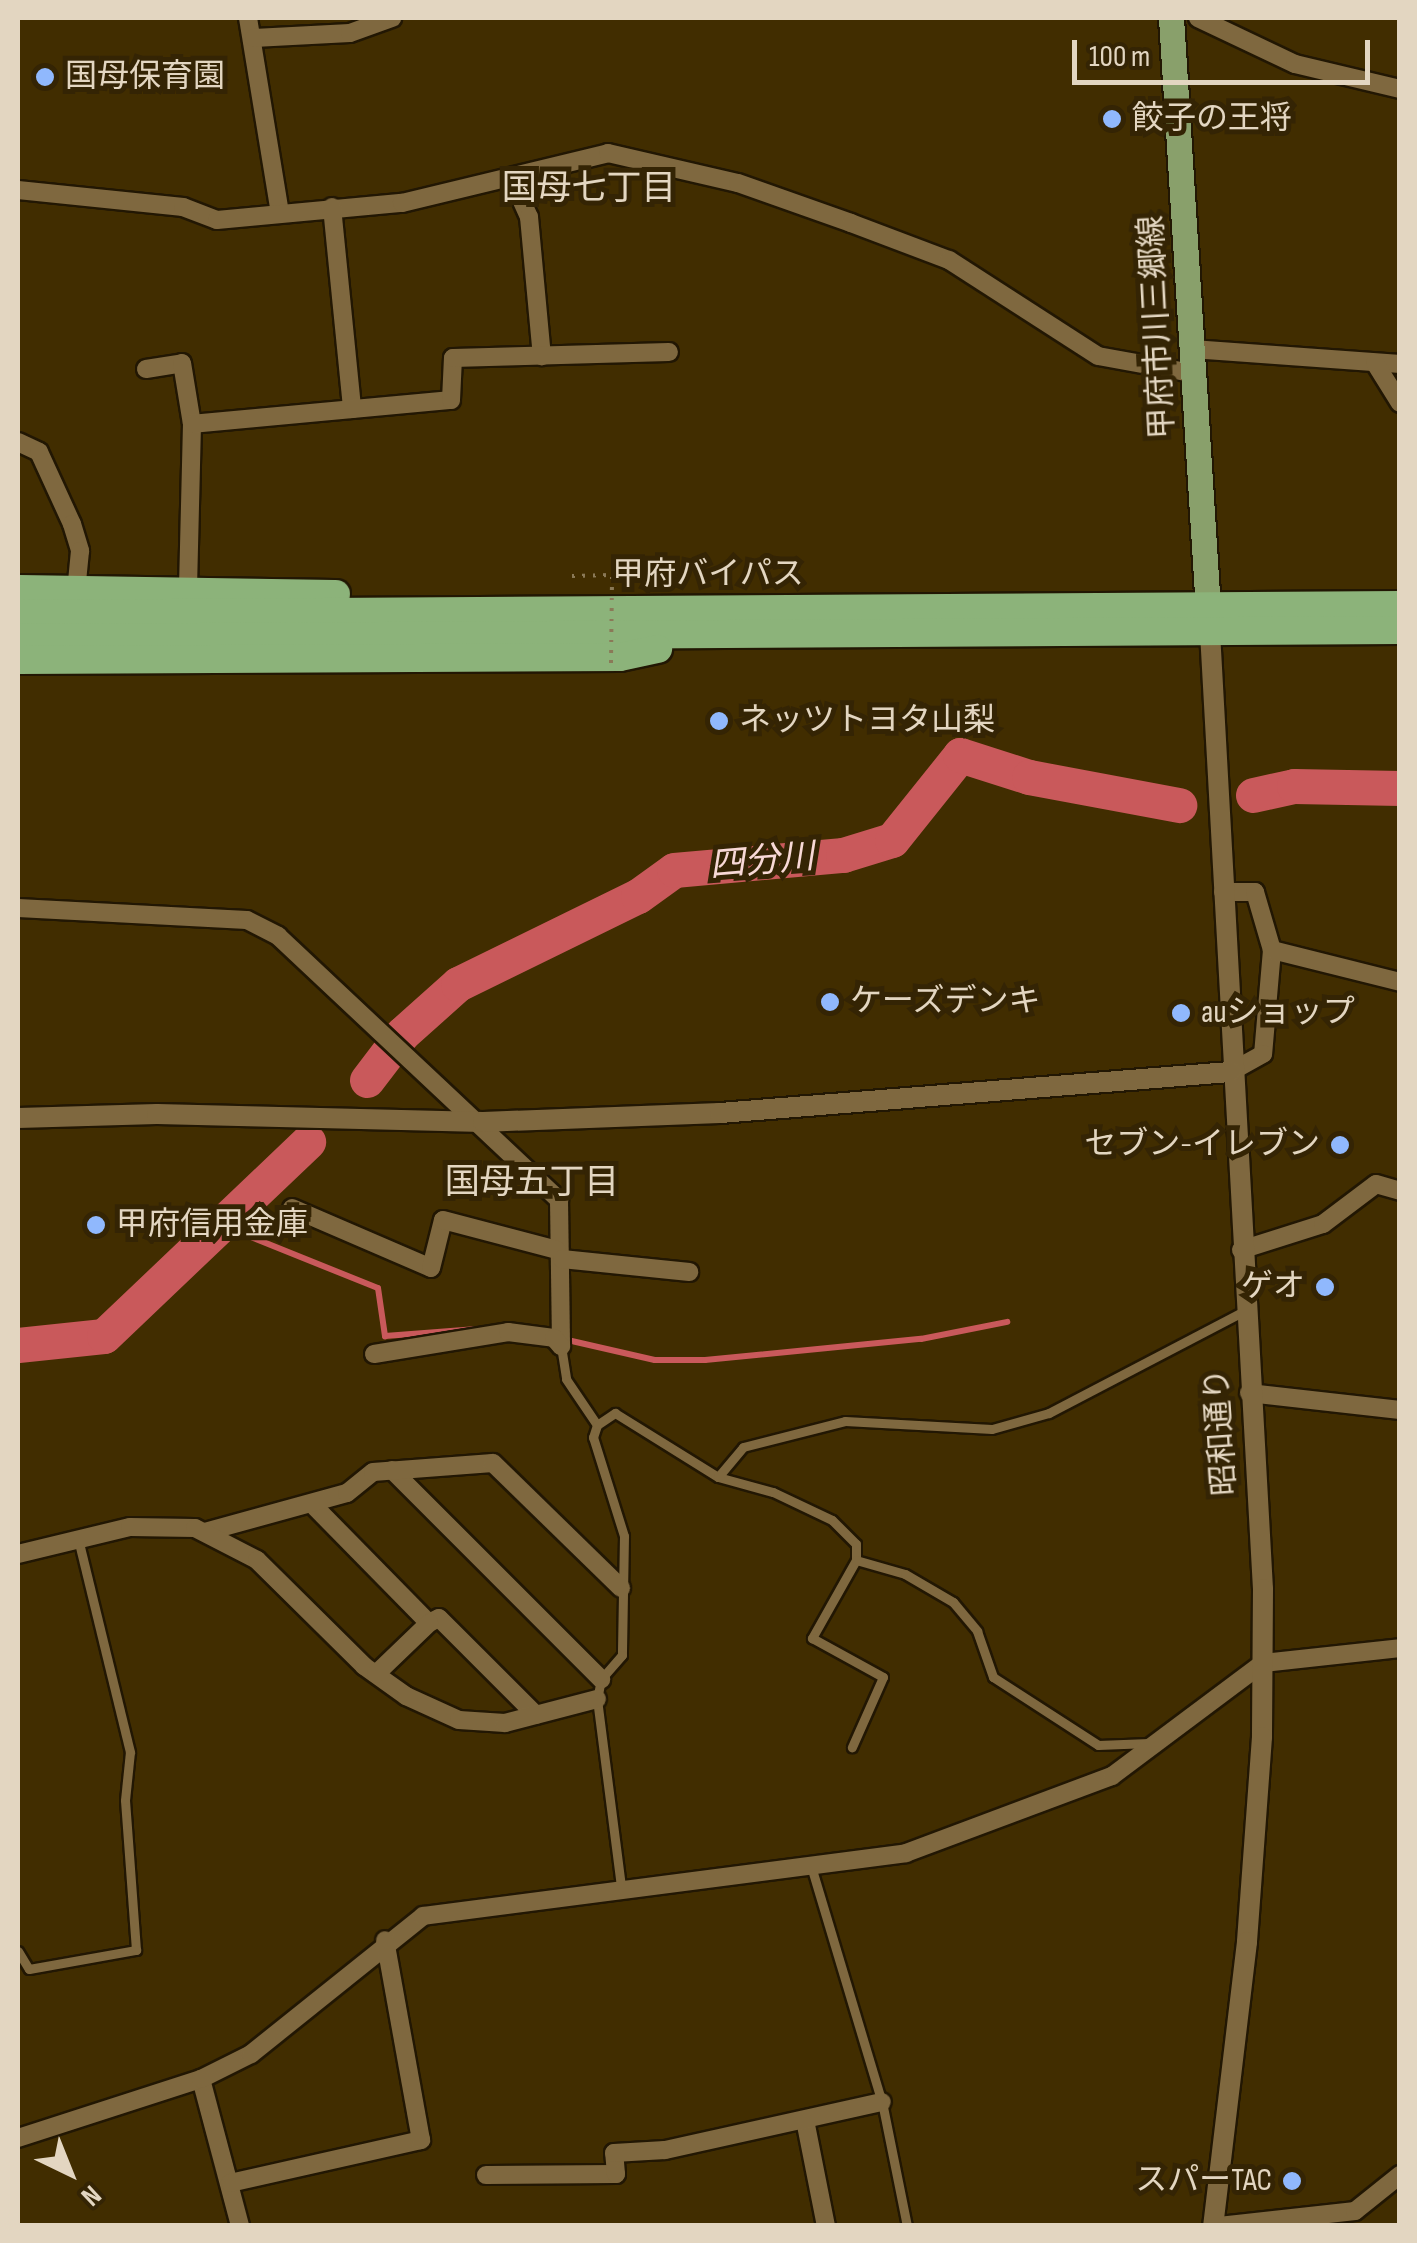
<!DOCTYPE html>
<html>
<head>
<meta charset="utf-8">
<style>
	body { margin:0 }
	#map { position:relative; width:1417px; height:2243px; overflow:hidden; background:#412d00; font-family:"Sofia Sans Condensed","Noto Sans JP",sans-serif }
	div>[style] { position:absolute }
	.stream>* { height:6px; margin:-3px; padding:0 3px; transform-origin:3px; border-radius:3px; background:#c9595b }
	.river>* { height:35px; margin:-17.5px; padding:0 17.5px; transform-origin:17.5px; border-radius:17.5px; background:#c9595b }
	.path>* { height:4px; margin-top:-2px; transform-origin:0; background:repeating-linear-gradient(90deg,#8a7957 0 2.5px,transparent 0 10.5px) }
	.roads { filter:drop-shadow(2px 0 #221703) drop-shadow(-2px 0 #221703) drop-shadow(0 2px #221703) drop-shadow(0 -2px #221703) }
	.service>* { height:9px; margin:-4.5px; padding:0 4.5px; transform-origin:4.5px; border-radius:4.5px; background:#7f683f }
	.minor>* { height:18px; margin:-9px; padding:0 9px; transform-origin:9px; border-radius:9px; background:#7f683f }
	.tertiary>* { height:20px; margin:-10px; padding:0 10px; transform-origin:10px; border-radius:10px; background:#7f683f }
	.primary>* { height:25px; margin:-12.5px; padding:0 12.5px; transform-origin:12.5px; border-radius:12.5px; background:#89a06b }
	.trunk>* { height:28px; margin:-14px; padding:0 14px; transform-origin:14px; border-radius:14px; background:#8cb37a }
	.path-bridge>* { height:4px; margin-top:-2px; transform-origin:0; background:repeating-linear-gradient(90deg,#8a7957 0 2.5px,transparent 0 10.5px) }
	.dots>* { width:28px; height:28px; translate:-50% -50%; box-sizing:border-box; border:5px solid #342404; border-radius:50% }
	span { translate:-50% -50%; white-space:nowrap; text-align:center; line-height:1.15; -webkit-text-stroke:10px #342404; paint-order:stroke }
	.poi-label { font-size:32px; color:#e3d6c1 }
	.left { translate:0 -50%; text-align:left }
	.right { translate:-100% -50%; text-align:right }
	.street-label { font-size:32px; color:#e3d6c1 }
	.neighbourhood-label { font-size:35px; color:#e3d6c1 }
	.water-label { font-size:35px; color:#f8d9d7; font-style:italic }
	.frame { position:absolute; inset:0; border:20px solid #e3d6c1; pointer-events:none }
	.north { position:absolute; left:20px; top:2123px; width:100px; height:100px; -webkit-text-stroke:8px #342404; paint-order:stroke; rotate:137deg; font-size:28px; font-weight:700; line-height:40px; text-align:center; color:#e3d6c1 }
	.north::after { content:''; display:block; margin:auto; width:35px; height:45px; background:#e3d6c1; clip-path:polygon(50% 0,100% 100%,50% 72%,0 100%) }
	.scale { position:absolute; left:1072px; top:40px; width:298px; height:45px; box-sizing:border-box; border:5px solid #e3d6c1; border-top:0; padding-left:12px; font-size:30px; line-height:35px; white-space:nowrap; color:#e3d6c1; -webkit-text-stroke:8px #342404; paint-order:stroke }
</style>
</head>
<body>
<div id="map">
	<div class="stream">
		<i style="left:221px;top:1225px;width:169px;rotate:21.9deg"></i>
		<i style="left:378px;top:1288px;width:49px;rotate:81.7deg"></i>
		<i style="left:385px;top:1336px;width:92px;rotate:-4.4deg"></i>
		<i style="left:563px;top:1339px;width:94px;rotate:12.9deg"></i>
		<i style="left:655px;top:1360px;width:50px"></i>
		<i style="left:705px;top:1360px;width:217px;rotate:-5.6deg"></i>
		<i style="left:921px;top:1339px;width:88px;rotate:-11.2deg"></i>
	</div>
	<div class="river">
		<i style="left:1253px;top:795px;width:42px;rotate:-12.4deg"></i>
		<i style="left:1294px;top:786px;width:106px;rotate:1.1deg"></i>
		<i style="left:367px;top:1080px;width:58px;rotate:-52.7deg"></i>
		<i style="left:402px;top:1034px;width:75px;rotate:-41.8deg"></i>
		<i style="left:458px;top:984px;width:200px;rotate:-26.1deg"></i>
		<i style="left:638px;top:896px;width:44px;rotate:-35.8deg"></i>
		<i style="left:674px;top:870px;width:170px;rotate:-5.1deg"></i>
		<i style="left:843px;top:855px;width:51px;rotate:-17deg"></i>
		<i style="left:892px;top:840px;width:109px;rotate:-51.3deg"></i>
		<i style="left:960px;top:755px;width:72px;rotate:17.7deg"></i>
		<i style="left:1029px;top:777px;width:153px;rotate:10.6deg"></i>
		<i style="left:18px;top:1345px;width:86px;rotate:-6deg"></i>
		<i style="left:104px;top:1336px;width:282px;rotate:-43.6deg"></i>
	</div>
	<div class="path">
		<i style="left:572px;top:576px;width:40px;rotate:-1.4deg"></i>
	</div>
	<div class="roads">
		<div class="service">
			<i style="left:561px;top:1346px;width:33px;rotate:81deg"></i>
			<i style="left:566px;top:1379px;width:55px;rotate:56deg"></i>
			<i style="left:597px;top:1425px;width:13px;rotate:108deg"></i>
			<i style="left:593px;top:1437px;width:104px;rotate:72.6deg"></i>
			<i style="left:624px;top:1536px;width:119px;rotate:91deg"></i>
			<i style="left:622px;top:1655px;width:32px;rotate:131deg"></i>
			<i style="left:601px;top:1679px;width:20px;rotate:101deg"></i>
			<i style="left:597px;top:1699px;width:190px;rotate:82.7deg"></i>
			<i style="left:597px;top:1425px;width:22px;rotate:-34deg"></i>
			<i style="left:615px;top:1413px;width:121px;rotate:31.9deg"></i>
			<i style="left:718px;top:1477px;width:57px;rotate:15.3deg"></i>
			<i style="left:773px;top:1492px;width:65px;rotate:25.4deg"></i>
			<i style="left:832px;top:1520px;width:34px;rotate:45deg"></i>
			<i style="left:856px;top:1544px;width:16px;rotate:90deg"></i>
			<i style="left:856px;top:1560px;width:90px;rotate:119.4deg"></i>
			<i style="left:812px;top:1638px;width:81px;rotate:28.8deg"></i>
			<i style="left:883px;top:1677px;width:77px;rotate:113.9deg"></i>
			<i style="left:718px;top:1477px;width:39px;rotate:-50deg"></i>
			<i style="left:743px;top:1447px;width:105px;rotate:-14.3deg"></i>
			<i style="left:845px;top:1421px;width:147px;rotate:3.1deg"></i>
			<i style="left:992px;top:1429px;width:59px;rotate:-15.7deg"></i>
			<i style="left:1049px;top:1413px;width:220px;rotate:-27.6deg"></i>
			<i style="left:856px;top:1560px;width:51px;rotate:15.9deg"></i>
			<i style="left:905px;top:1574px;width:56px;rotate:30.3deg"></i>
			<i style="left:953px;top:1602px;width:38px;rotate:50deg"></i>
			<i style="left:977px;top:1631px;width:49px;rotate:70.8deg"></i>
			<i style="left:993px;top:1677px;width:125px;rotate:32.9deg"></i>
			<i style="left:1098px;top:1745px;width:51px;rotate:-2.2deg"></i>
			<i style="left:811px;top:1866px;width:246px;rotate:73.3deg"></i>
			<i style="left:882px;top:2102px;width:126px;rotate:78.6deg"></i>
			<i style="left:18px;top:1951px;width:21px;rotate:59deg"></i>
			<i style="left:29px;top:1969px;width:109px;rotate:-10.1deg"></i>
			<i style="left:136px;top:1950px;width:150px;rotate:-94.2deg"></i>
			<i style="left:125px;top:1800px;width:48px;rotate:-84.1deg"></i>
			<i style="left:130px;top:1752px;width:219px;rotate:-103.7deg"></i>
		</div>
		<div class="minor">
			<i style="left:248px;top:18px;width:198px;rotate:80.7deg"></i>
			<i style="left:1198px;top:18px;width:107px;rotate:25.4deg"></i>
			<i style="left:1295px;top:64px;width:108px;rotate:13.4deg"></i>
			<i style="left:254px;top:38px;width:96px;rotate:-3deg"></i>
			<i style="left:350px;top:33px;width:45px;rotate:-19.7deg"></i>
			<i style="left:512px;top:179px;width:42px;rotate:65.9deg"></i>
			<i style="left:529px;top:217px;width:140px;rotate:84.7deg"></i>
			<i style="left:18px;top:190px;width:166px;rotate:5.9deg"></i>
			<i style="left:183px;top:207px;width:36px;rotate:21deg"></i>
			<i style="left:217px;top:220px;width:186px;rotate:-5.3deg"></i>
			<i style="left:402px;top:203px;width:212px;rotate:-13.6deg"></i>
			<i style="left:608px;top:153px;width:133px;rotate:13deg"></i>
			<i style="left:738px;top:183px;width:120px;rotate:19.5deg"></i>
			<i style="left:851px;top:223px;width:105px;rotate:20.7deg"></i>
			<i style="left:949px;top:260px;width:177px;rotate:32.8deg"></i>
			<i style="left:1098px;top:356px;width:96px;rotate:10.3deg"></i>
			<i style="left:332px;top:207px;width:203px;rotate:84.3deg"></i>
			<i style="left:1192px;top:349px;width:209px;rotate:4.1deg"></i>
			<i style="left:1375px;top:363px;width:47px;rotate:58deg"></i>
			<i style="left:146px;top:369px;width:36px;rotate:-9deg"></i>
			<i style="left:182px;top:363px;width:62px;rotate:80.7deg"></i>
			<i style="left:192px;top:424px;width:166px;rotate:91.4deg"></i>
			<i style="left:192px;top:424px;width:260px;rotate:-5.3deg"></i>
			<i style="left:451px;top:400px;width:42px;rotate:-87.3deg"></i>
			<i style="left:453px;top:358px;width:216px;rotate:-1.6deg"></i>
			<i style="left:18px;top:442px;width:23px;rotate:25deg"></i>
			<i style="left:39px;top:452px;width:79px;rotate:65.4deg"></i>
			<i style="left:72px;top:524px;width:28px;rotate:73deg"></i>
			<i style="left:80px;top:551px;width:41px;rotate:95.6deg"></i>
			<i style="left:1223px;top:892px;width:32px"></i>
			<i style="left:1255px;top:892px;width:60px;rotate:73.7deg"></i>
			<i style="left:1272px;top:950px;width:104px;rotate:94.9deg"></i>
			<i style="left:1263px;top:1054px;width:38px;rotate:151deg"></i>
			<i style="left:18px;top:908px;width:229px;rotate:3deg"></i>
			<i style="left:247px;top:920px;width:35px;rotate:27deg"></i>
			<i style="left:278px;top:936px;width:386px;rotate:43.2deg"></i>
			<i style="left:559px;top:1200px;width:146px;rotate:89.2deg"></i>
			<i style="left:1272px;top:950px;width:132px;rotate:14deg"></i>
			<i style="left:292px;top:1208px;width:151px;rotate:23.3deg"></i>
			<i style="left:431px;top:1268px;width:49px;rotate:-76deg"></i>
			<i style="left:443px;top:1220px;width:118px;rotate:14.7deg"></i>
			<i style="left:1241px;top:1250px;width:86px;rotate:-17.6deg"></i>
			<i style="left:1323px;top:1224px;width:66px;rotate:-37deg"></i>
			<i style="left:1376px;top:1184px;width:25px;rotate:16deg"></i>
			<i style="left:562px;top:1259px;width:128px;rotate:5.8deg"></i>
			<i style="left:374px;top:1354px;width:136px;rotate:-9.3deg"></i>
			<i style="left:508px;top:1332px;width:46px;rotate:7.4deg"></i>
			<i style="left:554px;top:1338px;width:11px;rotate:49deg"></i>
			<i style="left:1249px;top:1393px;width:152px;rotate:6.4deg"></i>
			<i style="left:392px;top:1470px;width:296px;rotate:45deg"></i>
			<i style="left:313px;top:1505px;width:165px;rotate:45.5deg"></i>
			<i style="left:429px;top:1623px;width:11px;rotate:-27deg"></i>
			<i style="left:439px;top:1618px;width:137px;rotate:45deg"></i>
			<i style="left:205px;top:1532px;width:147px;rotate:-15.4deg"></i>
			<i style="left:347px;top:1493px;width:33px;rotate:-39deg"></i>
			<i style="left:373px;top:1472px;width:120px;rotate:-4.3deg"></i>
			<i style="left:493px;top:1463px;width:179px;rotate:44.3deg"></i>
			<i style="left:18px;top:1554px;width:115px;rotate:-13.6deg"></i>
			<i style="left:130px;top:1527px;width:65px;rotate:0.9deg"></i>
			<i style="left:195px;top:1528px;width:70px;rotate:27.3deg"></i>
			<i style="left:257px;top:1560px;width:151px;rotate:44.7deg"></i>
			<i style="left:364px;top:1666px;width:52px;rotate:35.5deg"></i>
			<i style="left:406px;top:1696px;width:58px;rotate:24.4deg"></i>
			<i style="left:459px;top:1720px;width:46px;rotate:3.7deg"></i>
			<i style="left:505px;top:1723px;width:95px;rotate:-14.6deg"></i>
			<i style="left:376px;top:1674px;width:74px;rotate:-43.9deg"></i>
			<i style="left:201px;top:2079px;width:152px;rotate:75.1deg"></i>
			<i style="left:805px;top:2120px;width:108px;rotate:78.8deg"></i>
			<i style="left:18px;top:2138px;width:192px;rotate:-17.9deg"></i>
			<i style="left:201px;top:2079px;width:56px;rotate:-26.6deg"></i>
			<i style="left:251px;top:2054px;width:221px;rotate:-38.7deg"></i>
			<i style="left:423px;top:1916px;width:487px;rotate:-7.4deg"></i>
			<i style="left:906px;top:1853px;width:220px;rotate:-20.5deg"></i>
			<i style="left:1112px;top:1776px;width:189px;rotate:-36.8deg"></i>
			<i style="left:1263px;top:1663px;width:138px;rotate:-6.2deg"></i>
			<i style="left:486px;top:2175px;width:130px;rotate:-0.4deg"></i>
			<i style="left:616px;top:2174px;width:21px;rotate:-95deg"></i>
			<i style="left:614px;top:2153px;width:51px;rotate:-3.4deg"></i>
			<i style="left:665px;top:2150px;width:222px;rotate:-12.5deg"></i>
			<i style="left:230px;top:2183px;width:196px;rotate:-12.7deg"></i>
			<i style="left:421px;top:2140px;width:203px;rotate:-100.2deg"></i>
			<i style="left:1219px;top:2226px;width:137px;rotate:-6.3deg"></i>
			<i style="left:1355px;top:2211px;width:58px;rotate:-38.7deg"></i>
		</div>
		<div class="tertiary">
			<i style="left:1210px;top:632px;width:958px;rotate:86.83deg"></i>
			<i style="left:1263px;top:1589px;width:148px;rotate:90.4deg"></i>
			<i style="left:1262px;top:1737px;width:206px;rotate:94.2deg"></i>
			<i style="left:1247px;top:1942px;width:286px;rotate:96.8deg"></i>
			<i style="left:18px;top:1118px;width:139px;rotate:-1.6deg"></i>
			<i style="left:157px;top:1114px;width:326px;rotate:1.4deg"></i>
			<i style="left:483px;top:1122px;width:237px;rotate:-2.2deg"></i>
			<i style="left:720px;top:1113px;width:512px;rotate:-4.6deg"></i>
		</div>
		<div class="primary">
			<i style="left:1171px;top:18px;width:609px;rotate:86.42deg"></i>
		</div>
		<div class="trunk">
			<i style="left:18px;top:589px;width:318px;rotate:0.9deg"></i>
			<i style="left:18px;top:614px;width:1382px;rotate:-0.37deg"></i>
			<i style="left:18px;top:638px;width:1382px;rotate:-0.33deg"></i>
			<i style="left:18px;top:660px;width:602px;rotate:-0.29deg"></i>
			<i style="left:620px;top:657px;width:39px;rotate:-12deg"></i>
		</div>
	</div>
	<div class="path-bridge">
		<i style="left:611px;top:663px;width:88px;rotate:-89.3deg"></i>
	</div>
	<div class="dots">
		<i style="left:45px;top:77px;background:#90b8fd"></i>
		<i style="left:1112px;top:119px;background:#90b8fd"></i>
		<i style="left:719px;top:721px;background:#90b8fd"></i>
		<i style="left:830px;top:1002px;background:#90b8fd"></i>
		<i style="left:1181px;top:1013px;background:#90b8fd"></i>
		<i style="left:1340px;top:1145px;background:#90b8fd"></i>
		<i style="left:96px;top:1225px;background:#90b8fd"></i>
		<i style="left:1325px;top:1287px;background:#90b8fd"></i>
		<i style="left:1292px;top:2181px;background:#90b8fd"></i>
	</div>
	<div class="poi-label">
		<span class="left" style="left:65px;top:77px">国母保育園</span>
		<span class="left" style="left:1132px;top:119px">餃子の王将</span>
		<span class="left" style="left:739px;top:721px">ネッツトヨタ山梨</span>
		<span class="left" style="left:850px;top:1002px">ケーズデンキ</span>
		<span class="left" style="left:1201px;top:1013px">auショップ</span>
		<span class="right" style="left:1320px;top:1145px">セブン-イレブン</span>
		<span class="left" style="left:116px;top:1225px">甲府信用金庫</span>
		<span class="right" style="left:1305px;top:1287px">ゲオ</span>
		<span class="right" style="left:1272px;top:2181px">スパーTAC</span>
	</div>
	<div class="street-label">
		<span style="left:1158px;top:327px;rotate:-93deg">甲府市川三郷線</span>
		<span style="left:708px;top:575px">甲府バイパス</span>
		<span style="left:1222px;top:1432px;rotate:-94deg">昭和通り</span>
	</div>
	<div class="neighbourhood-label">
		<span style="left:589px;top:189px">国母七丁目</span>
		<span style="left:532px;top:1183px">国母五丁目</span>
	</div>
	<div class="water-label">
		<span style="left:762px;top:862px;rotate:-5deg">四分川</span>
	</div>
	<div class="frame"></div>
	<div class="north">N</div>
	<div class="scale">100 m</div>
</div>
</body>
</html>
